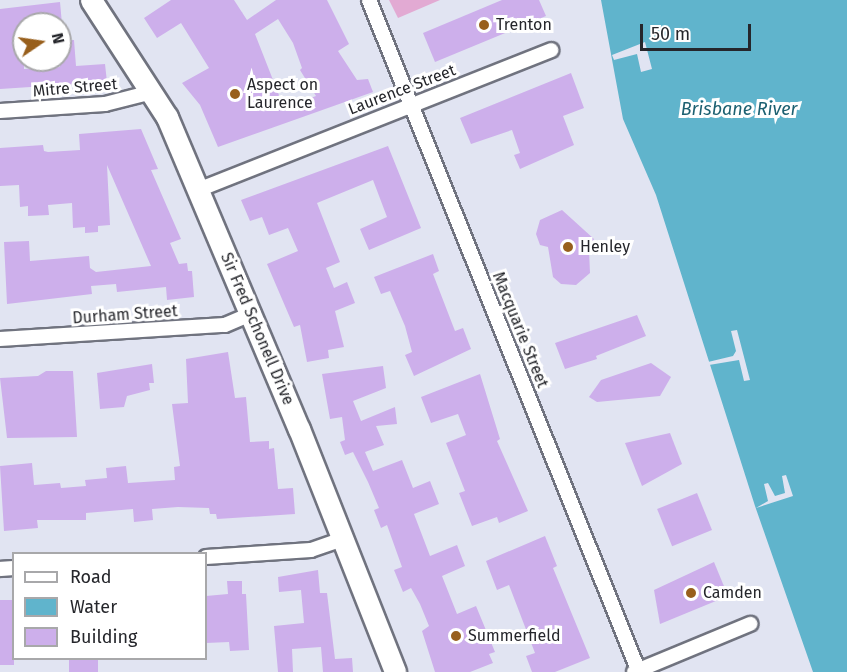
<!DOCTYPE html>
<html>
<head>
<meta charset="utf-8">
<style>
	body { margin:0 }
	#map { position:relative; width:847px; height:672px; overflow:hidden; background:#e1e4f2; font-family:"Fira Sans",sans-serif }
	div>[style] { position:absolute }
	.green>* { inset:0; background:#e2aad3 }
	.water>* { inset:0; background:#60b4cc }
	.pier>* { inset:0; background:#e1e4f2 }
	.building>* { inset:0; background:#cdafeb; transform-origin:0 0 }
	.roads { filter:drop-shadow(2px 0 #70737f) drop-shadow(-2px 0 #70737f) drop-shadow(0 2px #70737f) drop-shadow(0 -2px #70737f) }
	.street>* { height:14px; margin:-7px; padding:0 7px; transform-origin:7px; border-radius:7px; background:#fff }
	.primary>* { height:21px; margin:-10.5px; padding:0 10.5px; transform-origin:10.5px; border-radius:10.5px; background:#fff }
	.dots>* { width:16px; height:16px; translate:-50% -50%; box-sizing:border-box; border:3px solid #fff; border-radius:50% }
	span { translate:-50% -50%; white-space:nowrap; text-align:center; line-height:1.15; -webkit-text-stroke:6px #fff; paint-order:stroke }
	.poi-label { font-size:16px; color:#25262b }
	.left { translate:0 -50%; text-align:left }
	.street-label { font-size:16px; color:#25262b }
	.water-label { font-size:18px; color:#1c6071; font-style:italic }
	.legend { position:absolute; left:12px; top:552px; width:195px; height:108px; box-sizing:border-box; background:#fff; border:2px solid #a8a8aa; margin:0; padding:8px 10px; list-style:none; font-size:18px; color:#25262b }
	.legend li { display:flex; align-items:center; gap:12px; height:30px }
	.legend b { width:30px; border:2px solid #a8a8aa }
	.north { position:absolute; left:12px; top:12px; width:60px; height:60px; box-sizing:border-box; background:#fff; border:2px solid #a8a8aa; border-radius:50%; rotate:77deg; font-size:16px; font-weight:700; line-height:24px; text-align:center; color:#25262b }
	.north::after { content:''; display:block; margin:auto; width:21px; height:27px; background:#985f1c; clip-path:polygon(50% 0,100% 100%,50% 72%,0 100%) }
	.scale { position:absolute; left:640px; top:24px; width:111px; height:27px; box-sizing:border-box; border:3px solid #25262b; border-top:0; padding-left:8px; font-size:18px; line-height:21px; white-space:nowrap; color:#25262b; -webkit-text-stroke:4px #fff; paint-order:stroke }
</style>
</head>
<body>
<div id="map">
	<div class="green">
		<i style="clip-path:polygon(389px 0,440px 0,398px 18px)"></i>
	</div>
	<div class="water">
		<i style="clip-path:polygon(601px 0,847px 0,847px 672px,813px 672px,755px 506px,656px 195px,623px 119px)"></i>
	</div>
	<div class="pier">
		<i style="clip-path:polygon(645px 42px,652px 69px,641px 72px,637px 54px,614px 60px,612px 55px)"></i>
		<i style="clip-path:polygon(737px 330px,750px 380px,744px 381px,739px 360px,709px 365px,708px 362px,733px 356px,736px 351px,731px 331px)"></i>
		<i style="clip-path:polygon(786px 475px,793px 496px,756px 508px,768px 501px,764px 484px,768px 483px,775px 496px,785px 493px,782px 476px)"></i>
	</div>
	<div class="building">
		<i style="clip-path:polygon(evenodd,171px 0,234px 0,247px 20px,276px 0,327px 0,349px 44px,338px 51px,357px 80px,368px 79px,373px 92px,218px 147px,200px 105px,182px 83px,209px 68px,181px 23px,157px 38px,144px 18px,171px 0,278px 19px,293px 43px,302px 68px,300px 70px,316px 96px,284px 108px,255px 34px,278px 19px)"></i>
		<i style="clip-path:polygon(502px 0,539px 0,546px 16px,435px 62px,423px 33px)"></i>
		<i style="clip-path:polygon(60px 2px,62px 24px,24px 24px,24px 69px,60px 67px,60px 41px,74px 40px,76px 66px,105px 64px,107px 82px,0 89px,0 9px)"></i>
		<i style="clip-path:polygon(571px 73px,584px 108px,563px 116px,574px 145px,520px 169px,514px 155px,520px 153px,512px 130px,471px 144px,460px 118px)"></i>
		<i style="clip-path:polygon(141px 129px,158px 169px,151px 170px,181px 239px,170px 243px,179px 264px,187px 263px,188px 271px,192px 271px,194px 297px,167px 300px,166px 287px,117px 292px,116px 284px,91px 286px,92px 294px,7px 304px,4px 242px,29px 241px,30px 261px,89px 256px,90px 268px,96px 272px,151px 266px,107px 165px,110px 225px,98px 226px,98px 232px,85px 233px,85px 227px,73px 228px,72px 203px,48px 205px,49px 215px,28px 216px,28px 206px,20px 207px,19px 185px,0 186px,0 148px,43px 145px,44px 151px,48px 152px,80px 150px,79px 134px)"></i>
		<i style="clip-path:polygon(388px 146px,421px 228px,369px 250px,360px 229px,387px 217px,373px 180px,317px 203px,340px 262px,326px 268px,334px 288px,347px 282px,355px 303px,335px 311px,344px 347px,328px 350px,329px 358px,307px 362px,300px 325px,294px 327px,267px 264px,298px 251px,288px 228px,269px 235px,262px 217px,250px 221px,241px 200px)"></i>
		<i style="clip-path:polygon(562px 210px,594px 239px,589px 250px,590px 273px,576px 285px,561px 284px,553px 277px,548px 247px,540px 245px,536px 234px,540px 220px)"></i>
		<i style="clip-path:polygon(433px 254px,439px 271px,433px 274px,455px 331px,463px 328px,471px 349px,414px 376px,405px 355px,412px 352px,405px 326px,390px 291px,381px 294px,374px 277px)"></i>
		<i style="clip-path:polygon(637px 315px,646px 336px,596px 356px,597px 359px,565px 369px,555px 343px)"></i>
		<i style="clip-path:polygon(228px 352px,235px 398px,246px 397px,250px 442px,269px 441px,269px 449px,274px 448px,278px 489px,293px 488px,295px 514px,217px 519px,216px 514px,210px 514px,209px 508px,178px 507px,152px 509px,153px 520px,134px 522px,133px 509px,86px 513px,86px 520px,37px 520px,38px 528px,4px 531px,0 466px,32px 463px,34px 485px,60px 483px,61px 488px,86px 486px,85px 480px,107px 478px,106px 468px,126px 466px,128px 483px,175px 480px,174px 467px,180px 466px,172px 404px,188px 403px,186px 359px)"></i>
		<i style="clip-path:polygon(651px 363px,671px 377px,660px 396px,597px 402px,589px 397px,601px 380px)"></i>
		<i style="clip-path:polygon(152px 364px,154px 383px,149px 383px,150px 390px,127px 396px,124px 407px,100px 409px,97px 373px)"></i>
		<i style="clip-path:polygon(383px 366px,386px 388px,353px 401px,361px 421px,395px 407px,397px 424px,376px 426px,384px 445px,365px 452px,373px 471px,402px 460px,413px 488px,430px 481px,439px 504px,414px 514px,430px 556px,457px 545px,465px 566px,442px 576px,457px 614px,476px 606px,495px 652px,489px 654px,493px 663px,470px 672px,435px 672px,422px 631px,429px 626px,420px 604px,411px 588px,403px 592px,394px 570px,402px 567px,387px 525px,381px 528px,374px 510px,379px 508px,368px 482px,353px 452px,345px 455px,340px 442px,345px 440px,342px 417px,330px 419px,322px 374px)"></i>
		<i style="clip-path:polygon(46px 371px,73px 371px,77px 437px,7px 438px,0 378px,38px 376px)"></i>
		<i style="clip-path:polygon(480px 374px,500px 439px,497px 441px,528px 511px,499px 523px,497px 517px,472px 526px,459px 493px,465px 491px,446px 443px,466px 435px,458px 414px,431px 423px,421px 397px)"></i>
		<i style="clip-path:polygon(670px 433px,682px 464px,642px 486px,625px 443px)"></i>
		<i style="left:697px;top:493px;width:40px;height:43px;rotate:68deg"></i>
		<i style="clip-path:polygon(545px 536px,557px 566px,553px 568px,590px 658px,555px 672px,532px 672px,526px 656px,535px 653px,509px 585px,497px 590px,486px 561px)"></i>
		<i style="clip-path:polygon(714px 562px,728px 596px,660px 624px,654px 590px)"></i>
		<i style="clip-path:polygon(318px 570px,320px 593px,327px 593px,335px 659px,352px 658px,353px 672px,323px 672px,321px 647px,292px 649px,293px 672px,278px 672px,274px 626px,304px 623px,301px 590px,279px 592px,278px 577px)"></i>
		<i style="clip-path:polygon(227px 581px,242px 581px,242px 594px,246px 594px,249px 650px,230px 651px,229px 642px,206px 643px,206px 596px,228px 594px)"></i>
		<i style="left:14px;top:600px;width:65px;height:14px;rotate:90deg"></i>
		<i style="left:69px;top:658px;width:29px;height:14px"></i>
	</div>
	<div class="roads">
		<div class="street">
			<i style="left:369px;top:0;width:724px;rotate:68.11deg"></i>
			<i style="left:0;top:111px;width:105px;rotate:-3.8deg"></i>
			<i style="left:105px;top:104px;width:49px;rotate:-14.3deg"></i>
			<i style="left:198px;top:190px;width:380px;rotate:-21.6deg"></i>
			<i style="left:0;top:339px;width:225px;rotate:-3.6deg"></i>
			<i style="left:225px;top:325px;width:28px;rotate:-23deg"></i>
			<i style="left:206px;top:557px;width:105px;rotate:-3.8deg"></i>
			<i style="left:311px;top:550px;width:34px;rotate:-19deg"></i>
			<i style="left:0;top:569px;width:14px;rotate:-4deg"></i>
			<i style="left:634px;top:672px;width:126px;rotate:-22.5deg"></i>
		</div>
		<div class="primary">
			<i style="left:91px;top:0;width:140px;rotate:57deg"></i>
			<i style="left:167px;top:117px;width:339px;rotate:67.1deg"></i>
			<i style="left:299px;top:429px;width:261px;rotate:68.4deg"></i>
		</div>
	</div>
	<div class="dots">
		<i style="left:484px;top:25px;background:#985f1c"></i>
		<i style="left:235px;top:94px;background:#985f1c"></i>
		<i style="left:568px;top:247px;background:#985f1c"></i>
		<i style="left:691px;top:593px;background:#985f1c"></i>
		<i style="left:456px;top:636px;background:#985f1c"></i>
	</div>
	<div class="poi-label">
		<span class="left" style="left:496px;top:25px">Trenton</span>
		<span class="left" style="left:247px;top:94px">Aspect on<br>Laurence</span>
		<span class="left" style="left:580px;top:247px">Henley</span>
		<span class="left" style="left:703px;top:593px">Camden</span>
		<span class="left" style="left:468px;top:636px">Summerfield</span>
	</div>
	<div class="street-label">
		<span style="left:75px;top:88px;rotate:-5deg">Mitre Street</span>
		<span style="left:402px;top:90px;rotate:-21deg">Laurence Street</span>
		<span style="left:125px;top:315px;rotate:-4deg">Durham Street</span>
		<span style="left:257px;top:329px;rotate:67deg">Sir Fred Schonell Drive</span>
		<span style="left:520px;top:330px;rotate:68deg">Macquarie Street</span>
	</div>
	<div class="water-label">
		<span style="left:739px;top:109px">Brisbane River</span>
	</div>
	<ul class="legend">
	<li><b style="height:8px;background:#fff"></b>Road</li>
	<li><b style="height:16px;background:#60b4cc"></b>Water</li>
	<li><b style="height:16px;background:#cdafeb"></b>Building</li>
	</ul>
	<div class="north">N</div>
	<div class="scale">50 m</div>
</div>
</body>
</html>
